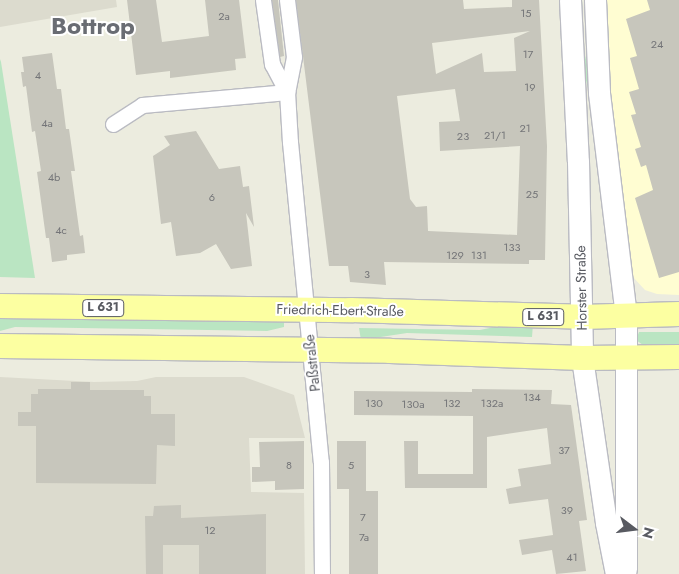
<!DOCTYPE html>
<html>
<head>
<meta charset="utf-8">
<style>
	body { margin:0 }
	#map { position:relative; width:679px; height:574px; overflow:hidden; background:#ececdf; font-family:Jost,sans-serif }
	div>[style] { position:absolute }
	.commercial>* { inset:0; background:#fffdd2 }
	.education>* { inset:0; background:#dcdbce }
	.green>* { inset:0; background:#bae5c2 }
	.building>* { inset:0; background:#c7c6bc }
	.roads { filter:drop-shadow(1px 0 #babbc2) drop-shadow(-1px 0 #babbc2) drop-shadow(0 1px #babbc2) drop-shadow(0 -1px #babbc2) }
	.street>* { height:15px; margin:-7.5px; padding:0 7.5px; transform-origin:7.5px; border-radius:7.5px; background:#fff }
	.secondary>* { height:21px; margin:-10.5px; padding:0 10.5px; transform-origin:10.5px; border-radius:10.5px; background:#fff }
	.primary>* { height:24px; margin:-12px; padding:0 12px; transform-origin:12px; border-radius:12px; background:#fcffa1 }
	span { translate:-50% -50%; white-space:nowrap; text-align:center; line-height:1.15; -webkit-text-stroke:4px #fff; paint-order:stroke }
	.number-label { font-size:11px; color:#747578 }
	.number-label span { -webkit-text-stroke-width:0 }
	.shield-label span { padding:1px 4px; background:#fff; border:1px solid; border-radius:4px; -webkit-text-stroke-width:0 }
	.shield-label { font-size:12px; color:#585a61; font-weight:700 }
	.street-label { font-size:14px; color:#585a61 }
	.town-label { font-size:24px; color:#696c73; font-weight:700 }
	.north { position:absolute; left:609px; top:504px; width:50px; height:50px; -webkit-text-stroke:4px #fff; paint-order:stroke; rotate:105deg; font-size:14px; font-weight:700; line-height:20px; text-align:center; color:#585a61 }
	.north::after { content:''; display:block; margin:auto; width:18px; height:22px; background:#585a61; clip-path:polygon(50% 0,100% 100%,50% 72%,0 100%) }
</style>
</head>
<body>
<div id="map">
	<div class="commercial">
		<i style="clip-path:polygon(607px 0,679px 0,679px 295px,657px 294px,645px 290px,632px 276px,627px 261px,609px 128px,610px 83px)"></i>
	</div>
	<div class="education">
		<i style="clip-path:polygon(0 0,116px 0,117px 7px,0 27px)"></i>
		<i style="clip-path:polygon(0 377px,94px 382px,137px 381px,156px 377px,244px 377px,294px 395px,305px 438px,249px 438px,251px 492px,304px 493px,305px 574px,0 574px)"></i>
	</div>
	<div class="green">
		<i style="clip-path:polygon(575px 0,582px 0,584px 51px,592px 86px,588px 88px,577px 47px)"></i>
		<i style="clip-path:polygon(0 59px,1px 62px,35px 278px,0 277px)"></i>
		<i style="clip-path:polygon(0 314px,284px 321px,284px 327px,267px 331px,15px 327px,0 331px)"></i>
		<i style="clip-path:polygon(514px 323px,533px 324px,532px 337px,407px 333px,361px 340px,359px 328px,480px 330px)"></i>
		<i style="clip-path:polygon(639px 332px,679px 332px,679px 346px,654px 348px,643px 345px,636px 340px)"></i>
	</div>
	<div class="building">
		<i style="clip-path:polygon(127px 0,156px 0,162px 42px,209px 36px,205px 0,239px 0,246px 58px,235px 59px,236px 70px,170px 78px,170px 71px,136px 75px)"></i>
		<i style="clip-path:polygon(272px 0,278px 0,284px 56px,280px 57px)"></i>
		<i style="clip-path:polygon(evenodd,296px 0,463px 0,464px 9px,512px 7px,512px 0,539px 0,547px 146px,545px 260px,529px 260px,529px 264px,384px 262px,386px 285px,350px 282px,348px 266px,329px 266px,296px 0,530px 31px,514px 38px,516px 71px,484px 72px,482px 53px,436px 74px,432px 43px,530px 31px,296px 0,455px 89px,460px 121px,439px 122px,440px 151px,520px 146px,517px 235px,428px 231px,427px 206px,416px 207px,410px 199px,397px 96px,455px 89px)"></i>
		<i style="clip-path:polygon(647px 0,679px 0,679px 272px,659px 278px,635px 198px,653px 190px,646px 165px,641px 167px,635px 149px,641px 147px,631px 115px,636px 114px,629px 92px,639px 89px,630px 58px,637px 56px,626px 19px,650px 10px)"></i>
		<i style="clip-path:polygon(52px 53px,57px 89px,61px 89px,66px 129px,69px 129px,75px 171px,71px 171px,80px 236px,83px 235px,85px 253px,67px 255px,67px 260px,52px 262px,49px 238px,46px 238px,37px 172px,41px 171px,35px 131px,32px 132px,26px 86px,23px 87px,21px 72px,24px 72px,22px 57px)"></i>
		<i style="clip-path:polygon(196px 131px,219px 169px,240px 166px,243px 187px,249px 186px,254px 227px,246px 213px,252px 266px,231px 269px,216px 244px,200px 253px,176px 256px,171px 222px,161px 224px,153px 156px,170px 145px,164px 136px)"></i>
		<i style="clip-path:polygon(71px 382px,90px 382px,90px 390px,144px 390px,144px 396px,151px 396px,151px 414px,175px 414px,175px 446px,157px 445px,156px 484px,36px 483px,36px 426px,18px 426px,18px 412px,31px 412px,31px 394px,38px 394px,38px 389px,71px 389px)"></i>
		<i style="clip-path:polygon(472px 389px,552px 390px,551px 404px,571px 405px,587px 520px,579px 521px,586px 571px,556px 574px,552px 550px,522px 555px,519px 540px,553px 535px,548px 499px,509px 504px,506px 489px,521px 486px,518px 469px,551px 464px,547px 428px,487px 437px,487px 488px,405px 488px,404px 441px,418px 441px,418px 474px,473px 474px,473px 416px,354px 415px,354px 391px,472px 392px)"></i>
		<i style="clip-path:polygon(304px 441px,304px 489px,275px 490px,275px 481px,252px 482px,252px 467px,260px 467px,259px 442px)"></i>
		<i style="clip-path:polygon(337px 441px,366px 441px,366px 491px,378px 491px,378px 574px,349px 574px,349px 489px,337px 489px)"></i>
		<i style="clip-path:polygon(181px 505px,181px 518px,266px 514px,266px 574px,199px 574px,199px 545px,163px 545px,163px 574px,146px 574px,145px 516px,153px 516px,154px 506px)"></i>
	</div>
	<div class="roads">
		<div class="street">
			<i style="left:263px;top:0;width:65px;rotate:82deg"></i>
			<i style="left:272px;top:64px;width:32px;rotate:62deg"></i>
			<i style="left:287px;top:0;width:57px;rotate:83deg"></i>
			<i style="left:294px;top:57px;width:36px;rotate:101deg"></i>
			<i style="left:287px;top:92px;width:50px;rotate:86.6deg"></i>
			<i style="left:290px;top:142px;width:321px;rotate:84.5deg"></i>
			<i style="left:321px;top:462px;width:112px;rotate:89.5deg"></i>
			<i style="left:113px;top:124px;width:35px;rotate:-33deg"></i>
			<i style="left:142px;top:105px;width:146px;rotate:-5.1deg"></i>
		</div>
		<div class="secondary">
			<i style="left:570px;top:0;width:161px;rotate:87.2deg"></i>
			<i style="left:578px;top:161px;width:197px;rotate:88.8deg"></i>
			<i style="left:582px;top:358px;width:167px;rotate:81.7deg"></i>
			<i style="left:606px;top:523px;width:52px;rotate:78.9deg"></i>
			<i style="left:595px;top:0;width:93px;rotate:87.5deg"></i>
			<i style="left:599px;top:93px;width:226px;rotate:83.1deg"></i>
			<i style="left:626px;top:317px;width:252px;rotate:90deg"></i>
		</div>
		<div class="primary">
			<i style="left:0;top:306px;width:351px;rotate:0.7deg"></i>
			<i style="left:351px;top:310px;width:231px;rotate:1.7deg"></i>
			<i style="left:582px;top:317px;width:97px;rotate:-1.8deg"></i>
			<i style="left:0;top:346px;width:390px;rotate:0.7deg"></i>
			<i style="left:390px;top:351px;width:192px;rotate:2.1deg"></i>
			<i style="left:582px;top:358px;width:97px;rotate:-0.6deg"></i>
		</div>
	</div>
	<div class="number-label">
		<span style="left:526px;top:13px">15</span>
		<span style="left:224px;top:16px">2a</span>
		<span style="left:657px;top:44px">24</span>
		<span style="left:528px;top:54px">17</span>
		<span style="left:38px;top:75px">4</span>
		<span style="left:530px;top:87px">19</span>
		<span style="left:47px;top:123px">4a</span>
		<span style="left:525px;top:128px">21</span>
		<span style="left:495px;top:135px">21/1</span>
		<span style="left:463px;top:136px">23</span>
		<span style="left:54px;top:177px">4b</span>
		<span style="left:532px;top:194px">25</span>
		<span style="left:212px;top:197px">6</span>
		<span style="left:61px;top:230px">4c</span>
		<span style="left:512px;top:247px">133</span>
		<span style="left:455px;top:255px">129</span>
		<span style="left:479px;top:255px">131</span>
		<span style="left:367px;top:274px">3</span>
		<span style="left:532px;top:397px">134</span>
		<span style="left:374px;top:403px">130</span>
		<span style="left:452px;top:403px">132</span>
		<span style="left:492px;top:403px">132a</span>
		<span style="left:413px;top:404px">130a</span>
		<span style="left:564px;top:450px">37</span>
		<span style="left:289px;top:465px">8</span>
		<span style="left:351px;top:465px">5</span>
		<span style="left:567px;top:510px">39</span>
		<span style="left:363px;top:517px">7</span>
		<span style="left:210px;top:530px">12</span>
		<span style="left:364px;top:537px">7a</span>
		<span style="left:572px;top:557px">41</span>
	</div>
	<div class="shield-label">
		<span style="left:103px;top:308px">L 631</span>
		<span style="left:543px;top:317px">L 631</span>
	</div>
	<div class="street-label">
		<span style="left:581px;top:288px;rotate:-91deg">Horster Straße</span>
		<span style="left:340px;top:310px;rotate:1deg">Friedrich-Ebert-Straße</span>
		<span style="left:312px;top:363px;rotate:-96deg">Paßstraße</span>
	</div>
	<div class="town-label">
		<span style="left:93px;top:26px">Bottrop</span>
	</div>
	<div class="north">N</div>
</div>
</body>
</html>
